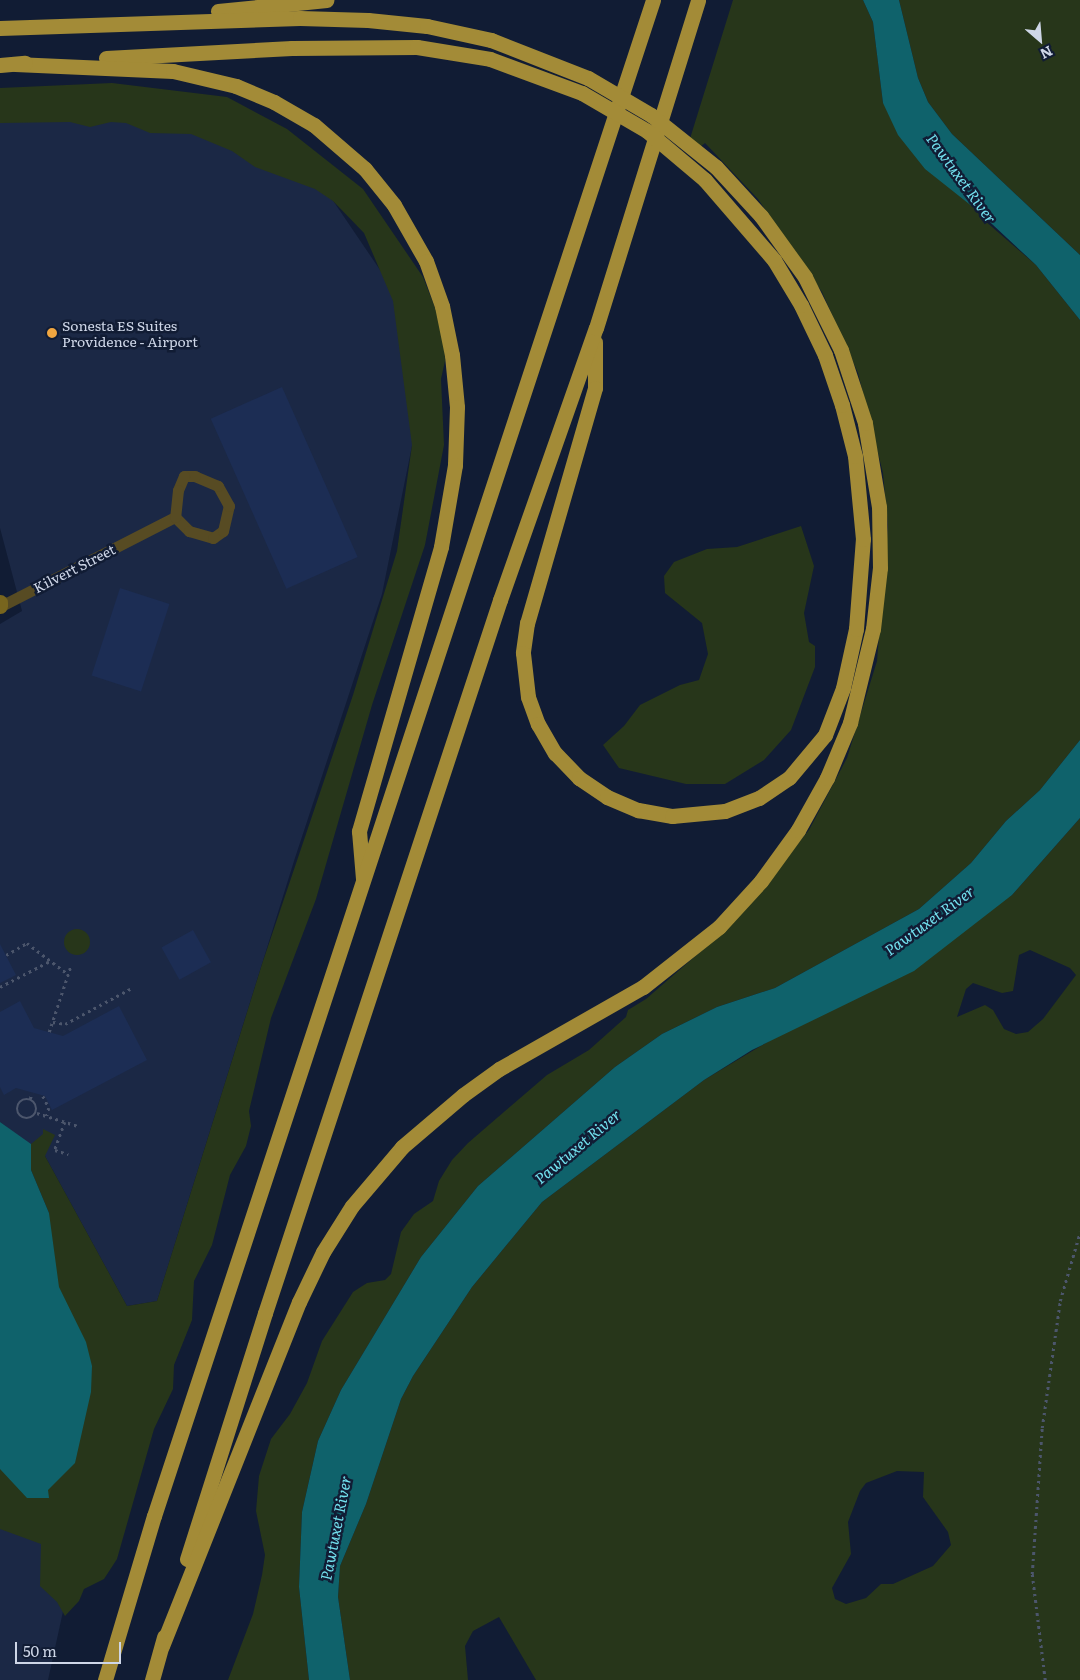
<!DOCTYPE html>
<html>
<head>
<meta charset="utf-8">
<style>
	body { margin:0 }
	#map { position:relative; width:1080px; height:1680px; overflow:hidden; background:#111c34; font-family:Literata,serif }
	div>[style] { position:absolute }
	.built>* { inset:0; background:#1b2845 }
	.green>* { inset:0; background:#27361a }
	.round { border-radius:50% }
	.water>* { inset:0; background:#0f626b }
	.building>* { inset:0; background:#1c2d54; transform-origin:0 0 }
	.path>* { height:2.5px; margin-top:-1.25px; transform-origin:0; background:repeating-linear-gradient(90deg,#4c566c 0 2.5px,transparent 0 6.5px) }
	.path>.ring { margin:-1.25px; padding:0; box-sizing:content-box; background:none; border:2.5px solid #4c566c; border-radius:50% }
	.street>* { height:11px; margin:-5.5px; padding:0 5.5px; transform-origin:5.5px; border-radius:5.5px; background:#574b23 }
	.secondary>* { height:15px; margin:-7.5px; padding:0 7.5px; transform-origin:7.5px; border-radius:7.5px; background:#78651e }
	.highway>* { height:15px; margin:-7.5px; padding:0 7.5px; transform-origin:7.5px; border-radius:7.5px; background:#a38b37 }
	.highway-bridge>* { height:15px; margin:-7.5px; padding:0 7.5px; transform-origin:7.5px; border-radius:7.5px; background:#a38b37 }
	.dots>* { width:14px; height:14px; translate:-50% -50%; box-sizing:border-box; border:2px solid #111c34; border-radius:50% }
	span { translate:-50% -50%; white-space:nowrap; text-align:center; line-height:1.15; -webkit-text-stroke:5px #111c34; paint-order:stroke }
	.poi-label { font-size:14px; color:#ced6e7 }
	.left { translate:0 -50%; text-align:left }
	.street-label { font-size:14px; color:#ced6e7 }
	.water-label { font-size:15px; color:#73e2f0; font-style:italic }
	.north { position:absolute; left:1015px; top:15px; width:50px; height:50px; -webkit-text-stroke:4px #111c34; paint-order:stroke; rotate:153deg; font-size:14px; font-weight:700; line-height:20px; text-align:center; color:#ced6e7 }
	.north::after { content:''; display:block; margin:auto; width:18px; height:22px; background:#ced6e7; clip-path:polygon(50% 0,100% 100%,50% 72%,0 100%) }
	.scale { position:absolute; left:15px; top:1642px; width:106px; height:22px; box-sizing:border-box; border:2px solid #ced6e7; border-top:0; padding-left:6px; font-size:15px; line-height:18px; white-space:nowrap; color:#ced6e7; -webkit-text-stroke:4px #111c34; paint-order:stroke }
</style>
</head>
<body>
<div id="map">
	<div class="built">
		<i style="clip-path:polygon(75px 88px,317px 177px,397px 295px,416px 426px,382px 594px,294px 861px,157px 1301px,127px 1306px,45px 1156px,0 1122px,0 624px,22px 611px,0 528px,0 94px)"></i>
		<i style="clip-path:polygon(0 1497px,83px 1520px,48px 1680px,0 1680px)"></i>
	</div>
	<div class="green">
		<i style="clip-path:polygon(733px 0,863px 0,873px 22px,883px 103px,984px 220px,1036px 265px,1080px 320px,1080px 740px,1040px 790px,1006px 821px,971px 863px,919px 909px,775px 988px,717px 1007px,662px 1034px,615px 1067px,478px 1186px,421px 1257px,341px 1390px,318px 1441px,302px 1512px,299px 1587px,309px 1680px,228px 1680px,253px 1614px,262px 1575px,265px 1555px,256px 1511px,259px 1476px,271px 1439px,290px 1414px,307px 1383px,322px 1341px,353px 1292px,367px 1283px,385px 1280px,391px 1274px,401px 1232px,414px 1214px,433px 1201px,439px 1181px,452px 1160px,468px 1143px,547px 1075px,589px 1050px,626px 1017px,628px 1010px,646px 999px,730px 926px,809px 830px,847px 758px,877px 661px,888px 526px,883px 473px,858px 373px,822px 292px,758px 199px,705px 143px,695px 151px,688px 145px)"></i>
		<i style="clip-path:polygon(899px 0,1080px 0,1080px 255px,952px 134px,928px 102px,918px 78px)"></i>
		<i style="clip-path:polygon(112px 83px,227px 97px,287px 129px,363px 189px,423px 277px,444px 331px,445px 361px,441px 379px,444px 445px,425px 545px,372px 705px,316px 899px,271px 1018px,249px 1111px,251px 1126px,246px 1146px,230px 1175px,212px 1245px,194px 1281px,192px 1320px,174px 1365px,173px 1389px,154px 1429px,117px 1559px,104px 1579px,84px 1589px,79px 1601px,65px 1616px,57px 1602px,40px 1586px,41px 1544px,0 1529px,0 1343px,49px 1213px,31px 1170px,31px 1144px,43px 1134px,43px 1129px,55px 1135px,45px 1156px,127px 1306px,157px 1301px,263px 961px,353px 695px,397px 551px,412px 445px,393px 301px,364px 233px,333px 201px,315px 189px,255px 167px,232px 151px,191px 134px,150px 133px,126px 123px,111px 122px,90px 127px,70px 122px,0 123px,0 88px)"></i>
		<i style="clip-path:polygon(801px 526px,814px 566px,804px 613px,809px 642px,815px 646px,815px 667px,791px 730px,764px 760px,725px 784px,686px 784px,619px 768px,603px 745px,624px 726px,640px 705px,680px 685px,699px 680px,708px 654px,702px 623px,665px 593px,664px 576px,674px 562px,707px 549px,737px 547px)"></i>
		<i style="clip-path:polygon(evenodd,1080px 818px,1080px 1680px,536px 1680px,499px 1617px,473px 1631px,465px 1646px,468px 1680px,350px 1680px,338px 1597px,340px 1566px,366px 1504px,401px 1399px,413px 1376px,472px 1287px,542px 1202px,704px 1080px,1012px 895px,1080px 818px,1030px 950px,1070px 968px,1076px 975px,1043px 1019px,1028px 1032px,1016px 1034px,1004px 1029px,993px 1010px,985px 1005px,957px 1017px,966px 989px,973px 983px,1002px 993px,1013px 991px,1019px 955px,1030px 950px,1080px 818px,897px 1471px,924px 1472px,923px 1497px,948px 1532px,951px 1545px,933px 1566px,893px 1584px,881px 1584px,866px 1598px,846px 1604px,835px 1599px,832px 1588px,851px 1554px,848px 1522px,860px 1491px,866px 1483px,897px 1471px)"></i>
		<i class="round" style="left:64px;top:929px;width:26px;height:26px"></i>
	</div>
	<div class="water">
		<i style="clip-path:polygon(863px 0,899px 0,918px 78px,928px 102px,952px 134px,1080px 255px,1080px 320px,1036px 265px,978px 211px,925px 169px,898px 135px,883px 103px,873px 22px)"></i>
		<i style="clip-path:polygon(1080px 740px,1080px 818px,1012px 895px,914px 971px,752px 1050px,704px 1080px,542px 1202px,472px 1287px,413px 1376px,401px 1399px,366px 1504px,340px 1566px,338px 1597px,350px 1680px,309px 1680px,299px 1587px,302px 1512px,318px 1441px,341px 1390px,421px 1257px,478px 1186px,615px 1067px,662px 1034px,717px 1007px,775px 988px,919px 909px,971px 863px,1006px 821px,1040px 790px)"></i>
		<i style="clip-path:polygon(0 1122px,31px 1144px,31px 1170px,49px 1213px,59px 1287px,86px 1342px,92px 1366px,91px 1392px,75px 1463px,48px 1490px,49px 1498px,27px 1498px,0 1469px)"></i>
	</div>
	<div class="building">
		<i style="left:282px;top:387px;width:186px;height:78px;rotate:66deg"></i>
		<i style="left:120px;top:588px;width:52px;height:92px;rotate:18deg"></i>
		<i style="left:193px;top:930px;width:37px;height:36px;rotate:61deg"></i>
		<i style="clip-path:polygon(0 944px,16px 975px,0 983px)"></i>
		<i style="clip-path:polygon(20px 1001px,34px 1028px,63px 1036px,119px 1006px,147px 1060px,52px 1110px,45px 1096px,16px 1088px,4px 1095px,0 1087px,0 1012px)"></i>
	</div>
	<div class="path">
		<i style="left:6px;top:955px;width:24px;rotate:-30deg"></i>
		<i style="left:27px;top:943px;width:51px;rotate:37.1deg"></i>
		<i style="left:0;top:987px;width:56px;rotate:-27.5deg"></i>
		<i style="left:53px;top:1022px;width:12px;rotate:9deg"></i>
		<i style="left:65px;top:1024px;width:74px;rotate:-28.3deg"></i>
		<i style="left:49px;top:1032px;width:71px;rotate:-71.8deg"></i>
		<i style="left:43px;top:1096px;width:13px;rotate:63deg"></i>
		<i style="left:49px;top:1108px;width:8px;rotate:104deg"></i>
		<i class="ring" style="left:17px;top:1099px;width:17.5px;height:17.5px"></i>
		<i style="left:30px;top:1099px;width:6px;rotate:-72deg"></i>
		<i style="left:37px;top:1113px;width:43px;rotate:17.6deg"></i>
		<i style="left:65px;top:1122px;width:30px;rotate:110deg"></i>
		<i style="left:55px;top:1150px;width:14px;rotate:17deg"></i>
		<i style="left:1045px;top:1680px;width:107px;rotate:-97deg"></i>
		<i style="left:1032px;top:1574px;width:146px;rotate:-86.1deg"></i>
		<i style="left:1042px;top:1428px;width:128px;rotate:-81.9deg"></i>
		<i style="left:1060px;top:1301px;width:72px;rotate:-73.8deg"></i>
	</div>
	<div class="street">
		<i style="left:1px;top:606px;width:195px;rotate:-27.1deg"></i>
		<i style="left:175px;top:517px;width:20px;rotate:45deg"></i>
		<i style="left:189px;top:531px;width:25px;rotate:16deg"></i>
		<i style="left:213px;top:538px;width:12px;rotate:-35deg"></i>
		<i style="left:223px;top:531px;width:26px;rotate:-77deg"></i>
		<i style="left:229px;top:506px;width:23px;rotate:-119deg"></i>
		<i style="left:218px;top:486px;width:25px;rotate:-157deg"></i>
		<i style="left:195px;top:476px;width:11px;rotate:180deg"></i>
		<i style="left:184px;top:476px;width:15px;rotate:113deg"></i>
		<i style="left:178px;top:490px;width:27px;rotate:96deg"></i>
	</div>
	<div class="secondary">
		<i style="left:0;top:602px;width:4px;rotate:90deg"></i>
	</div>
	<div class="highway">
		<i style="left:218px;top:11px;width:109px;rotate:-5.8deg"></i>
		<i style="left:0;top:28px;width:300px;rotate:-1.9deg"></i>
		<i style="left:300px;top:18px;width:68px;rotate:1.7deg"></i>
		<i style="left:368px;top:20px;width:59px;rotate:5.8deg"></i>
		<i style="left:427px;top:26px;width:66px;rotate:12.3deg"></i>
		<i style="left:491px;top:40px;width:104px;rotate:21.4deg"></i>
		<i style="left:106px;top:58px;width:186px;rotate:-3.1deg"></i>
		<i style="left:292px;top:48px;width:125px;rotate:-0.5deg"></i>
		<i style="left:417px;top:47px;width:74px;rotate:9.3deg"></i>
		<i style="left:490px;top:59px;width:98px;rotate:20.3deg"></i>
		<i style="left:15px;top:64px;width:158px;rotate:2.5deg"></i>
		<i style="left:173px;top:71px;width:65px;rotate:13.4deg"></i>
		<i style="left:236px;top:86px;width:41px;rotate:22.8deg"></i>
		<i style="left:274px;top:102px;width:46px;rotate:29.9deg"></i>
		<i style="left:314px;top:125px;width:67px;rotate:40.8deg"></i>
		<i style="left:365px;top:169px;width:46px;rotate:51.1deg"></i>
		<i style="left:394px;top:205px;width:64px;rotate:60.3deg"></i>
		<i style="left:426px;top:261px;width:48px;rotate:70.4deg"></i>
		<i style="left:442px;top:306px;width:50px;rotate:78.5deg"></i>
		<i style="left:452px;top:355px;width:52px;rotate:84.5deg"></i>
		<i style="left:457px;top:407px;width:58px;rotate:92deg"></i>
		<i style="left:455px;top:465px;width:83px;rotate:99.7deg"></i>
		<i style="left:441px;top:547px;width:296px;rotate:106.1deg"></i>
		<i style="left:359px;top:831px;width:48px;rotate:85.2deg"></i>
		<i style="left:0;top:65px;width:25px;rotate:-5deg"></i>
		<i style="left:595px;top:342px;width:46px;rotate:90deg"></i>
		<i style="left:595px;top:388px;width:245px;rotate:106.1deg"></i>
		<i style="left:527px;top:623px;width:30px;rotate:98deg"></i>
		<i style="left:523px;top:653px;width:44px;rotate:83.5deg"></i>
		<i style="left:528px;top:697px;width:29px;rotate:70deg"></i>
		<i style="left:538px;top:724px;width:34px;rotate:60deg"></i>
		<i style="left:555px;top:753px;width:35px;rotate:46deg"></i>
		<i style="left:579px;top:778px;width:34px;rotate:34deg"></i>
		<i style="left:607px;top:797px;width:34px;rotate:23deg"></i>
		<i style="left:638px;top:810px;width:35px;rotate:10deg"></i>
		<i style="left:672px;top:816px;width:53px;rotate:-5.4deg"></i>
		<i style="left:725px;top:811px;width:36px;rotate:-21deg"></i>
		<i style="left:759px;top:798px;width:36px;rotate:-34deg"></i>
		<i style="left:789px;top:778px;width:56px;rotate:-50.1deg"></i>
		<i style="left:825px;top:735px;width:50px;rotate:-69deg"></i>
		<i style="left:843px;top:688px;width:60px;rotate:-77.6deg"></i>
		<i style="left:856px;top:629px;width:90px;rotate:-85.6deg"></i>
		<i style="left:863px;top:539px;width:83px;rotate:-95.5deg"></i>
		<i style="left:855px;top:456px;width:53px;rotate:-104.3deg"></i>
		<i style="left:842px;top:405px;width:53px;rotate:-108.8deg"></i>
		<i style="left:825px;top:355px;width:55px;rotate:-115.6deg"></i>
		<i style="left:801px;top:305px;width:52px;rotate:-121deg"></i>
		<i style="left:774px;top:260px;width:106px;rotate:-130.8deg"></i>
		<i style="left:187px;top:1559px;width:258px;rotate:-72.4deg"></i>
		<i style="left:265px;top:1313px;width:751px;rotate:-71.76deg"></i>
		<i style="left:500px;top:600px;width:288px;rotate:-70.6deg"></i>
		<i style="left:596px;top:328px;width:343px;rotate:-72.7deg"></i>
		<i style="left:162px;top:1646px;width:370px;rotate:-68.3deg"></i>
		<i style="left:299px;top:1302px;width:55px;rotate:-64.4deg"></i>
		<i style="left:323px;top:1252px;width:54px;rotate:-57.8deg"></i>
		<i style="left:352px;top:1206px;width:77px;rotate:-49.7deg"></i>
		<i style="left:402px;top:1147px;width:80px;rotate:-40.4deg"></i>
		<i style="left:463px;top:1095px;width:44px;rotate:-35.8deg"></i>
		<i style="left:499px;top:1069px;width:166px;rotate:-29.7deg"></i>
		<i style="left:643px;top:987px;width:97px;rotate:-38.3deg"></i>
		<i style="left:719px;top:927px;width:62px;rotate:-47.6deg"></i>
		<i style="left:761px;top:881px;width:63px;rotate:-54deg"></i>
		<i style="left:798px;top:830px;width:60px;rotate:-60.9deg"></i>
		<i style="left:827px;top:778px;width:60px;rotate:-67.3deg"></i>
		<i style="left:850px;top:723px;width:97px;rotate:-76.3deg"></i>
		<i style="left:873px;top:629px;width:61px;rotate:-83.5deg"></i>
		<i style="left:880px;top:568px;width:61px;rotate:-90.9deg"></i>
		<i style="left:879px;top:507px;width:85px;rotate:-99.5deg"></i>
		<i style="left:865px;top:423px;width:77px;rotate:-108.2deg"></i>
		<i style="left:841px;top:350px;width:81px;rotate:-116.3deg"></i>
		<i style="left:805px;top:277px;width:75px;rotate:-125.8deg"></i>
		<i style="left:761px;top:216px;width:67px;rotate:-132.6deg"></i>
		<i style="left:105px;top:1680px;width:171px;rotate:-73.4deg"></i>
		<i style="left:154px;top:1516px;width:1596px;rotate:-71.78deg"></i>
		<i style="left:152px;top:1680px;width:45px;rotate:-74.4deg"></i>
	</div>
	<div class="highway-bridge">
		<i style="left:588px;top:78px;width:73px;rotate:30.4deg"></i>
		<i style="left:651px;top:115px;width:83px;rotate:38.7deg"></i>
		<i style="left:582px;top:93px;width:75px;rotate:30.3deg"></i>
		<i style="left:647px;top:131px;width:76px;rotate:40.2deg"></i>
	</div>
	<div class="dots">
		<i style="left:52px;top:333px;background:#f1a640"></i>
	</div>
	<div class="poi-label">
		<span class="left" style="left:62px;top:333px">Sonesta ES Suites<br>Providence - Airport</span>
	</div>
	<div class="street-label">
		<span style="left:74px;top:568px;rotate:-27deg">Kilvert Street</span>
	</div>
	<div class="water-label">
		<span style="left:962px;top:178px;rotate:54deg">Pawtuxet River</span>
		<span style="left:929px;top:920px;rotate:-36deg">Pawtuxet River</span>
		<span style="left:577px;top:1146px;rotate:-40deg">Pawtuxet River</span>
		<span style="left:335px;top:1528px;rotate:-79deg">Pawtuxet River</span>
	</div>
	<div class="north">N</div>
	<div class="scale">50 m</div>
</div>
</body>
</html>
